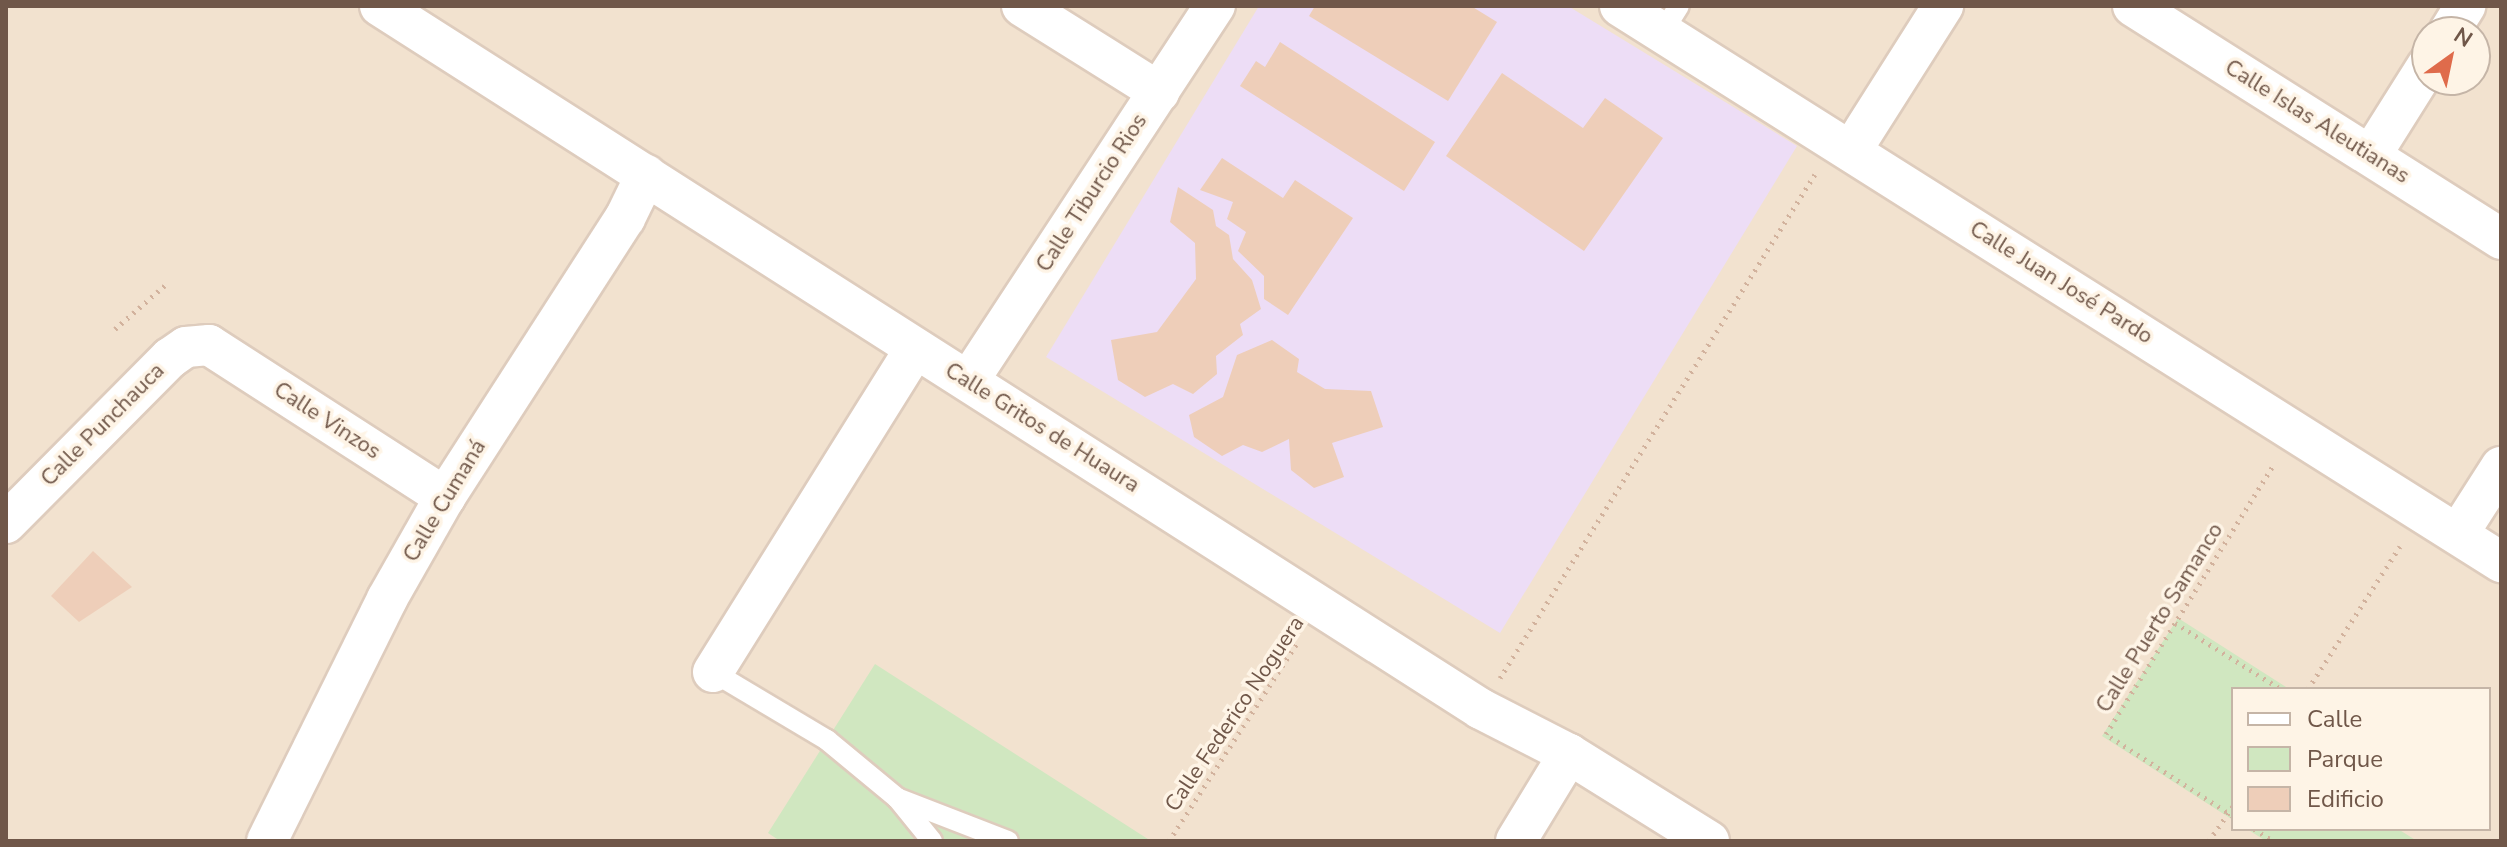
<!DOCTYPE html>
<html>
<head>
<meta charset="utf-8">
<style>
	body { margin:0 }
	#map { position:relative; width:2507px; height:847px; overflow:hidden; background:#faf0e0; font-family:"Nunito Sans",sans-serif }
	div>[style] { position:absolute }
	.residential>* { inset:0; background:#f2e2cf }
	.education>* { inset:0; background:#edddf6 }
	.green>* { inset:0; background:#d0e7c0 }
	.building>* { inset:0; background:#eeceb9 }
	.path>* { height:5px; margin-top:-2.5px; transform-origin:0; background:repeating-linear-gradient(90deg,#d2b29d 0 2px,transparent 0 8px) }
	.roads { filter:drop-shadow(2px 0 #deccbd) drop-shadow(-2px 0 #deccbd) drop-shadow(0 2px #deccbd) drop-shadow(0 -2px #deccbd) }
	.lane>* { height:20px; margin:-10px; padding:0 10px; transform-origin:10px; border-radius:10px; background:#fff }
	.street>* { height:40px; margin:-20px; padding:0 20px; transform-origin:20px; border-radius:20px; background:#fff }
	span { translate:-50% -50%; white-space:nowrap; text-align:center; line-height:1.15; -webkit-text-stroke:7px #fef4e6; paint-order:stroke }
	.street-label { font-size:22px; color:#705749 }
	.frame { position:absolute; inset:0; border:8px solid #705749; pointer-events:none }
	.legend { position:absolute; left:2231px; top:687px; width:260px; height:144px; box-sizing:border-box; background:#fef4e6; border:2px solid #c5b5a7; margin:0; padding:10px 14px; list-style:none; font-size:24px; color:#705749 }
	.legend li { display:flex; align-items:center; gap:16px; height:40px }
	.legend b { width:40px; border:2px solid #c5b5a7 }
	.north { position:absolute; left:2411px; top:16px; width:80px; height:80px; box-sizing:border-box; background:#fef4e6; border:2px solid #c5b5a7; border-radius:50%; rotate:33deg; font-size:22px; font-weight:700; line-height:32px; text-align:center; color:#705749 }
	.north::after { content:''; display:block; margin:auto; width:28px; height:36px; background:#df6b4b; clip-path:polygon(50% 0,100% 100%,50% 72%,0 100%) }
</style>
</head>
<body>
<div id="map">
	<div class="residential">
		<i style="clip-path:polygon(evenodd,6px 6px,2501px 6px,2501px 841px,6px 841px,6px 6px,2427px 32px,2475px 32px,2475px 80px,2427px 80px,2427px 32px,6px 6px,2233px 689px,2489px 689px,2489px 829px,2233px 829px,2233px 689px)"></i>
	</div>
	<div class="education">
		<i style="clip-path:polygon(1259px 6px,1568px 6px,1797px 146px,1500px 633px,1046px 357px)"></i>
	</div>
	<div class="green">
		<i style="clip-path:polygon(2178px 618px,2289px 689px,2233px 689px,2233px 820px,2102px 736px)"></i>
		<i style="clip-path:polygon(875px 664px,1151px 841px,780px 841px,768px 833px)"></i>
		<i style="clip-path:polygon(2247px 829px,2398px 829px,2417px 841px,2266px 841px)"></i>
	</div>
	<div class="building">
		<i style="clip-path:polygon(1315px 6px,1471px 6px,1497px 22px,1448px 101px,1309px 16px)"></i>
		<i style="clip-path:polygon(1280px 42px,1435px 142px,1404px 191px,1240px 86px,1256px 61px,1265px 67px)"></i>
		<i style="clip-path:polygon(1502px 73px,1583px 128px,1605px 98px,1663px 138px,1584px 251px,1446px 156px)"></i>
		<i style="clip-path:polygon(1222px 158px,1283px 198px,1295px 180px,1353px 218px,1288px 315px,1264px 299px,1264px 276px,1238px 251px,1246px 232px,1227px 219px,1233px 202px,1200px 190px)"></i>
		<i style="clip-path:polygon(1178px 187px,1213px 210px,1216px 226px,1229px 235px,1233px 259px,1252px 280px,1261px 309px,1240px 324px,1243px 335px,1216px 356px,1217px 374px,1193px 394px,1173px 384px,1145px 397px,1118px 380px,1111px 340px,1157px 332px,1196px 279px,1195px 243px,1170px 222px)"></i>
		<i style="clip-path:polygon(1272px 340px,1299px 359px,1297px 372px,1325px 389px,1371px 391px,1383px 427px,1332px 443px,1344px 477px,1314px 488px,1291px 470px,1289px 439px,1262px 452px,1243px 445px,1222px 456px,1194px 437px,1189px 415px,1223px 397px,1237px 355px)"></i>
		<i style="clip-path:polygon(93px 551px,132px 587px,79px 622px,51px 596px)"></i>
	</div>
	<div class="path">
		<i style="left:115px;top:329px;width:67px;rotate:-41.3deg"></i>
		<i style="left:2175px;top:623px;width:125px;rotate:31.9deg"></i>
		<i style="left:1500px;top:678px;width:594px;rotate:-57.99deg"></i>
		<i style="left:2308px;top:689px;width:170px;rotate:-57.2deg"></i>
		<i style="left:2233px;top:816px;width:151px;rotate:-147.2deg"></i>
		<i style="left:2106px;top:734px;width:316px;rotate:-58.1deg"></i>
		<i style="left:2254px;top:829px;width:22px;rotate:32deg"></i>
		<i style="left:1169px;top:841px;width:239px;rotate:-57.1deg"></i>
		<i style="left:2209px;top:841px;width:42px;rotate:-55.6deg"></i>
	</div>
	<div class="roads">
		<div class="lane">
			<i style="left:1662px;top:33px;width:32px;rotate:-58deg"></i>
			<i style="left:713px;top:672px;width:133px;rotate:30.8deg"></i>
			<i style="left:827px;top:740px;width:91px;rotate:39.6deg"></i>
			<i style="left:932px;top:841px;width:55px;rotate:-129.1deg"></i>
			<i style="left:897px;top:798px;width:119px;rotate:21.2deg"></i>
		</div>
		<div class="street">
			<i style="left:380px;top:6px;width:1306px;rotate:32.56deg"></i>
			<i style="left:1481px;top:709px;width:99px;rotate:27.1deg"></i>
			<i style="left:1569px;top:754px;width:165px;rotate:31.9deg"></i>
			<i style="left:1022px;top:6px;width:162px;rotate:32.1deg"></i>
			<i style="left:1620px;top:6px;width:1042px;rotate:32.26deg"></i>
			<i style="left:2133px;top:6px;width:436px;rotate:32.3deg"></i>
			<i style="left:2449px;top:32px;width:31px;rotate:-58deg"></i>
			<i style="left:1851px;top:151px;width:172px;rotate:-57.6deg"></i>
			<i style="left:2371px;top:155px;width:105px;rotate:-57.8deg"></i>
			<i style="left:969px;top:380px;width:448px;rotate:-56.7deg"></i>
			<i style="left:6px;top:523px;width:233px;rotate:-45.2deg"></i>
			<i style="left:170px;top:358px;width:19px;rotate:-35deg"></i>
			<i style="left:186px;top:347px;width:23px;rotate:-5deg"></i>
			<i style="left:209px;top:345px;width:281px;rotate:32.8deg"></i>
			<i style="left:2458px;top:534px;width:80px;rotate:-57.3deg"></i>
			<i style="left:713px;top:672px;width:380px;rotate:-58deg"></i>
			<i style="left:267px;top:841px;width:270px;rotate:-63.6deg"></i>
			<i style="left:387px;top:599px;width:117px;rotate:-60.4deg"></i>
			<i style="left:445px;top:497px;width:332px;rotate:-57.2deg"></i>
			<i style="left:625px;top:218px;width:48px;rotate:-64deg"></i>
			<i style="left:1516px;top:841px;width:102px;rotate:-58.7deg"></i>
		</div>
	</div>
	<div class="street-label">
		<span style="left:2317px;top:122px;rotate:32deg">Calle Islas Aleutianas</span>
		<span style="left:1092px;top:193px;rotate:-57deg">Calle Tiburcio Rios</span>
		<span style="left:2061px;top:283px;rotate:32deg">Calle Juan José Pardo</span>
		<span style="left:327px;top:421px;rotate:33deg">Calle Vinzos</span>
		<span style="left:103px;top:425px;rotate:-45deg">Calle Punchauca</span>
		<span style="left:1042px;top:428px;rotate:32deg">Calle Gritos de Huaura</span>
		<span style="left:445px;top:501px;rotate:-59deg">Calle Cumaná</span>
		<span style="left:2160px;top:618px;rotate:-58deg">Calle Puerto Samanco</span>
		<span style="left:1235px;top:714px;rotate:-56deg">Calle Federico Noguera</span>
	</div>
	<div class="frame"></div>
	<ul class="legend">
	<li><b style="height:10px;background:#fff"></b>Calle</li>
	<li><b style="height:22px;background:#d0e7c0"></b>Parque</li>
	<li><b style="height:22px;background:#eeceb9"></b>Edificio</li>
	</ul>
	<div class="north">N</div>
</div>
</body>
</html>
